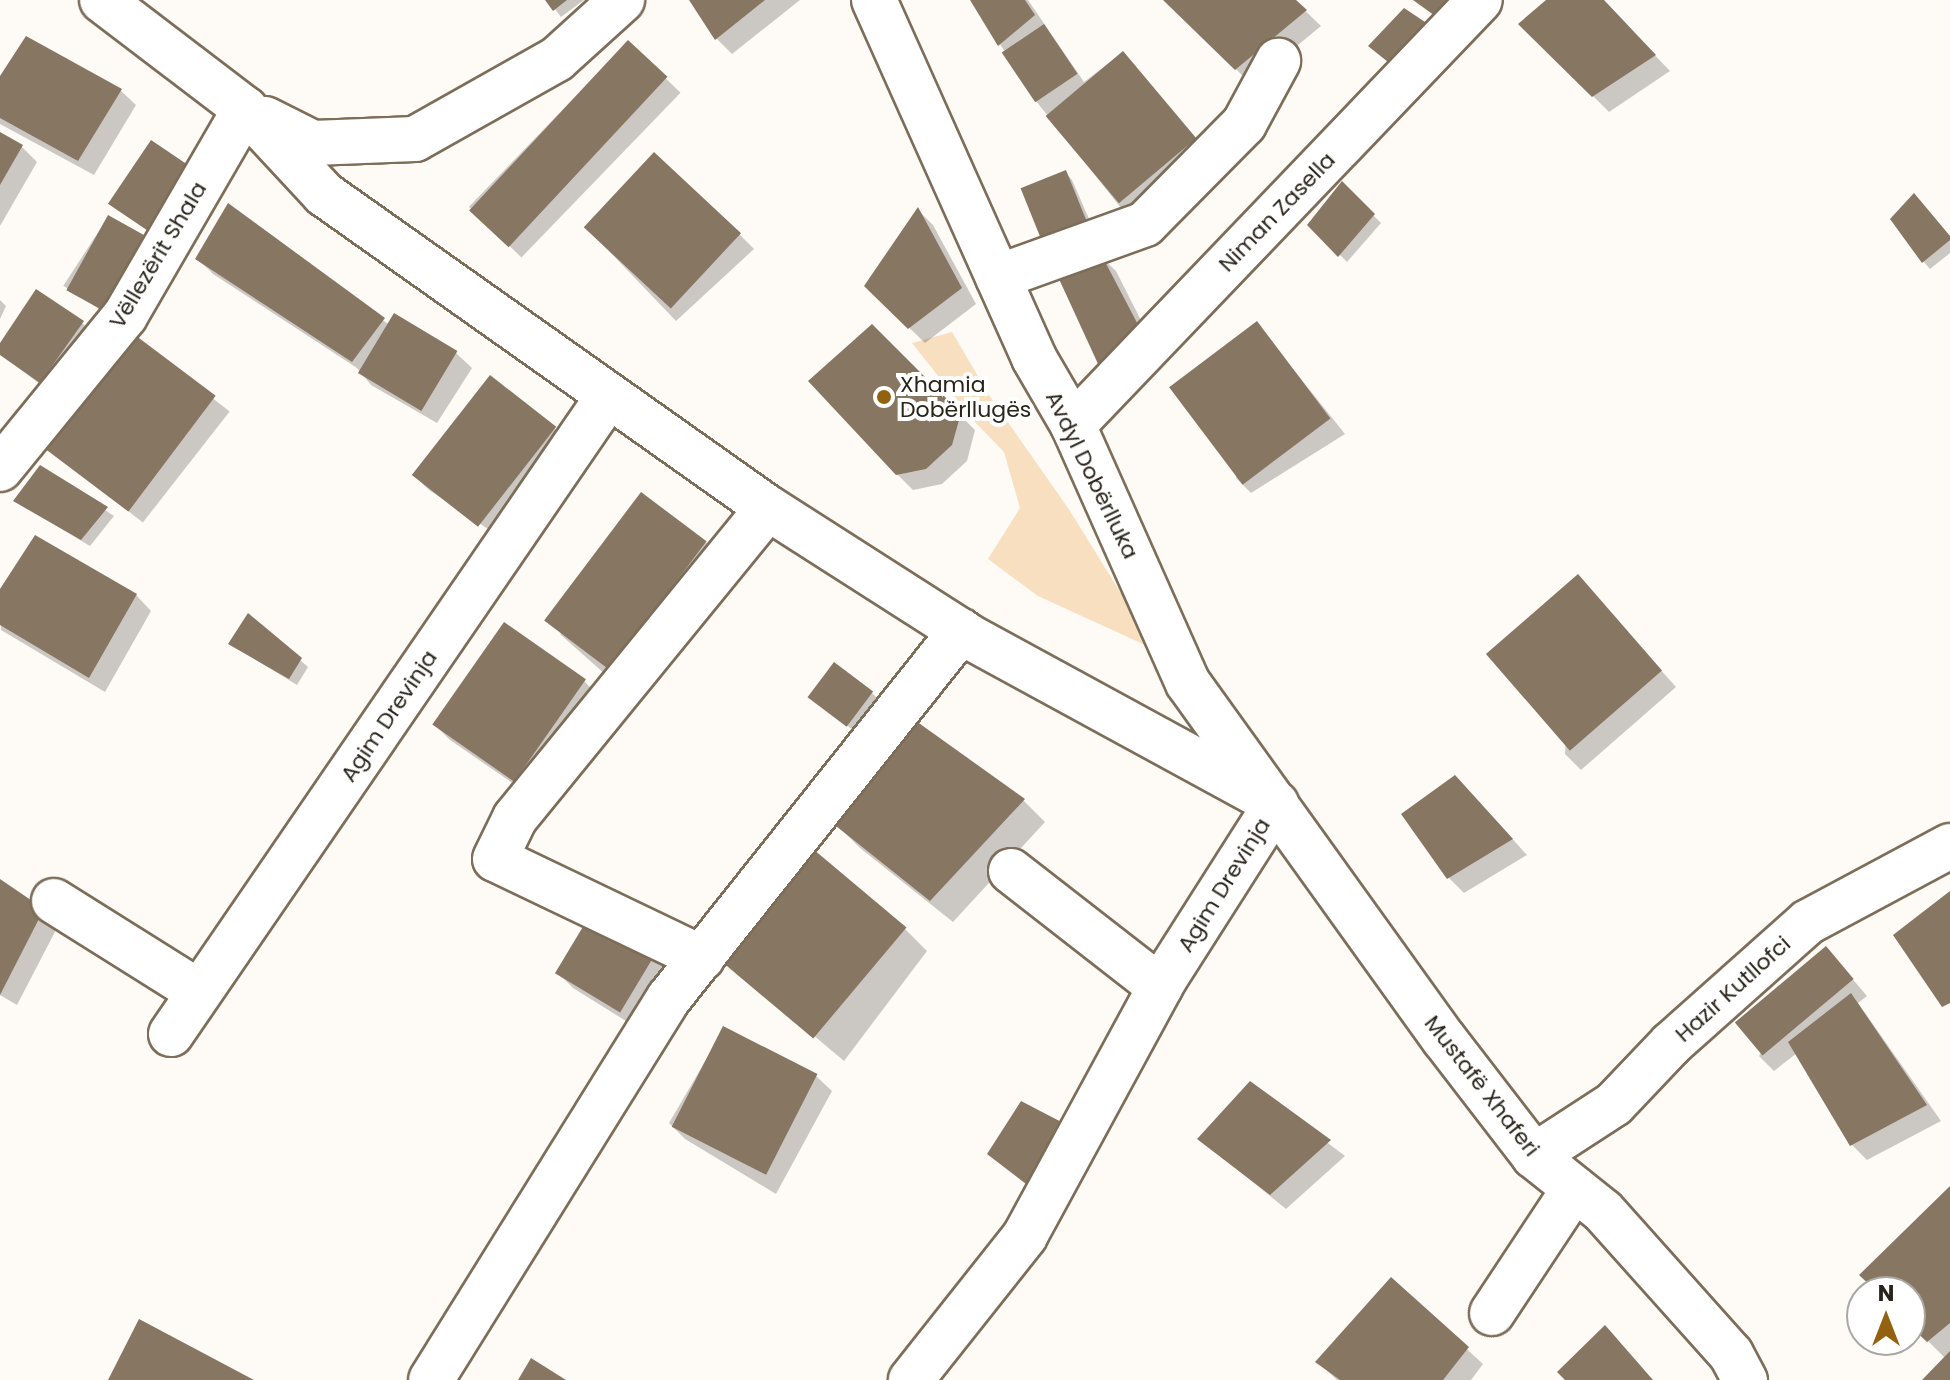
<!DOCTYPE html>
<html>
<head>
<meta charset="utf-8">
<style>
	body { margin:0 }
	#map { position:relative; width:1950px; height:1380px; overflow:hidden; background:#fefaf6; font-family:Poppins,sans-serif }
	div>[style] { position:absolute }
	.green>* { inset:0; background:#f8dfbf }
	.shadow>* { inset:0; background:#0003; transform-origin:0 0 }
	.building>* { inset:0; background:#877662; transform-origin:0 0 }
	.roads { filter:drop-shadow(2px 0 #7d6d59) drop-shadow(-2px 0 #7d6d59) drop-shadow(0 2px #7d6d59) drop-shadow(0 -2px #7d6d59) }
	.minor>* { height:44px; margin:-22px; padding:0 22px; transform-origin:22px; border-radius:22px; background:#fff }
	.tertiary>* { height:44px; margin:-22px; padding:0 22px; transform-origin:22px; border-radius:22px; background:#fff }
	.dots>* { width:22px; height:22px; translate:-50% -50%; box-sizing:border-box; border:4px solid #fff; border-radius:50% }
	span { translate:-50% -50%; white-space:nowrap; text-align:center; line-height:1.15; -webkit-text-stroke:8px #fff; paint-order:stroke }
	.street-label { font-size:22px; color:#29231a }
	.poi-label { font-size:22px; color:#29231a }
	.left { translate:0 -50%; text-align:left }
	.north { position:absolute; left:1846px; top:1276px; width:80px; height:80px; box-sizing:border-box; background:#fff; border:2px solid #a9a7a3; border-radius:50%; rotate:0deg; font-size:22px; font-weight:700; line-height:32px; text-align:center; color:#29231a }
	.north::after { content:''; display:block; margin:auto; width:28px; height:36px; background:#926210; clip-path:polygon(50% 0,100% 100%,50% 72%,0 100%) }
</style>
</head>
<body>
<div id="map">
	<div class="green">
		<i style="clip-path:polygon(952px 332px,989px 395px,1070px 511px,1156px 650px,1038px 596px,988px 559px,1020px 508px,1004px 452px,973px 420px,912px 343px)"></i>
	</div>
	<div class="shadow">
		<i style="clip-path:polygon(548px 0,584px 0,561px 17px)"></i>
		<i style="clip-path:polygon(691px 0,800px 0,732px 54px,717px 39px)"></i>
		<i style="clip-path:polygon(972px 0,1028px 0,1084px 82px,1122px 53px,1209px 155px,1125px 213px,1036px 101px)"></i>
		<i style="clip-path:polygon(1166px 0,1294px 0,1321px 26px,1251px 84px)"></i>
		<i style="clip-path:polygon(1549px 0,1602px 0,1670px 71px,1609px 112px,1521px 24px)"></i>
		<i style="left:628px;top:42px;width:73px;height:229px;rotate:44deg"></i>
		<i style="clip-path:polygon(0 80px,120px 90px,136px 105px,94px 175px,0 124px)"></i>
		<i style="clip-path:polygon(0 134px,22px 147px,37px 162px,0 226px)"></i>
		<i style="clip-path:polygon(1065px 172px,1072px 180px,1096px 235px,1050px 256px)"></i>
		<i style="clip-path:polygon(1342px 184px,1381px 223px,1347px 262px,1310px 225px)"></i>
		<i style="clip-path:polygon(228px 206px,388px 324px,394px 316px,456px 353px,472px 368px,437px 423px,371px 385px,357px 368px,213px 274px,197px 258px)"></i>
		<i style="clip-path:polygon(918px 210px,933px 225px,976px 304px,925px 343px,866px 286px)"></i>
		<i style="left:108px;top:217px;width:50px;height:82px;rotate:33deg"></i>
		<i style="clip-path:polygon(585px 226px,739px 234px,754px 249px,676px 321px)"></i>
		<i style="clip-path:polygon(1950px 237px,1950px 253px,1930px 269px,1923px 261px)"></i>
		<i style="clip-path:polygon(1100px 256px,1116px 271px,1158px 354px,1116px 380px)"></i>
		<i style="clip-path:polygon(0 300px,6px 306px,0 319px)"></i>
		<i style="clip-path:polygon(82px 323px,98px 338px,57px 397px,0 354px,0 346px)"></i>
		<i style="clip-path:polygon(1257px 324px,1345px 434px,1251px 493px,1236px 478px)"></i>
		<i style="clip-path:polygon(872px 327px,975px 430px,967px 461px,942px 484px,913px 490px,897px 474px)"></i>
		<i style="left:128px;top:332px;width:129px;height:141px;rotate:38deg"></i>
		<i style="clip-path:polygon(554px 428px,570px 443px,503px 539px,429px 490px,414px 475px)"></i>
		<i style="clip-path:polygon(41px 468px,114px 516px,90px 546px,15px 501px)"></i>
		<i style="clip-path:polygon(706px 542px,721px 558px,616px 684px,560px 634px)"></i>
		<i style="clip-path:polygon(1578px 577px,1676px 687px,1581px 770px,1565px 754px)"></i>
		<i style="clip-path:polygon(0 592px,136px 595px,151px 611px,105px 692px,1px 630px)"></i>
		<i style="clip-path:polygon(505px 624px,585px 682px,600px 697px,527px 793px,450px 740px,435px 725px)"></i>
		<i style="clip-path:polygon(230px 644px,300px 660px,308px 667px,297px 685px)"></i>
		<i style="clip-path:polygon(872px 693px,879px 700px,857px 733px,813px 700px)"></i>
		<i style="clip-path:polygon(1471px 793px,1527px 855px,1464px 893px,1449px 878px)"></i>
		<i style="clip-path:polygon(1023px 800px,1045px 822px,953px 922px,860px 848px,838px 826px)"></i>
		<i style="clip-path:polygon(0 882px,58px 926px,17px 1005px,0 995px)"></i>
		<i style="clip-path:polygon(905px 929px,927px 951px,844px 1061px,730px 965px)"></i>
		<i style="clip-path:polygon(1826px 948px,1867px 996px,1858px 1003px,1941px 1121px,1867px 1160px,1851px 1144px,1797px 1053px,1774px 1071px,1759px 1056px)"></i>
		<i style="clip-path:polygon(654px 955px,669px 971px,634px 1026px,573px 988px,557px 972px)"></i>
		<i style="clip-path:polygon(724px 1029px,816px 1076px,832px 1091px,776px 1194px,685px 1139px,669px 1123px)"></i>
		<i style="clip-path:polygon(1250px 1084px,1345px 1156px,1286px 1209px,1200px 1139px)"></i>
		<i style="clip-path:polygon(1950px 1189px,1950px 1380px,1925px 1380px,1946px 1359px,1910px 1323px,1910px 1292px,1879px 1292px)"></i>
		<i style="clip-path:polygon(1391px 1280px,1483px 1364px,1471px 1380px,1337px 1380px,1318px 1362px)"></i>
	</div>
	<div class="building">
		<i style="clip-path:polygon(545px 0,567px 0,553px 11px)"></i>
		<i style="clip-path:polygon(689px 0,765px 0,715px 40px)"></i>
		<i style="clip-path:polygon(970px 0,1025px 0,1035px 15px,998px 46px)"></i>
		<i style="clip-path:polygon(1163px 0,1296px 0,1307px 10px,1235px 70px)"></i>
		<i style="clip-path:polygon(1413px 0,1461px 0,1442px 21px)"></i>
		<i style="clip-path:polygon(1546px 0,1604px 0,1656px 55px,1592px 97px,1518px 24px)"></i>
		<i style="clip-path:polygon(1404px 8px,1431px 26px,1393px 66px,1368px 46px)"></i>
		<i style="left:1044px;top:24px;width:60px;height:51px;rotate:56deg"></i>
		<i style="clip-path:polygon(26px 36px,122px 89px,78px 161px,0 118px,0 76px)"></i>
		<i style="left:628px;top:40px;width:54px;height:233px;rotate:43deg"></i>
		<i style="left:1123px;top:51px;width:114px;height:101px;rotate:50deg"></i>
		<i style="clip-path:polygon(0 132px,23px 145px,0 185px)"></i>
		<i style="left:151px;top:140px;width:50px;height:77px;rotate:34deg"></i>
		<i style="left:654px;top:152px;width:119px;height:103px;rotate:43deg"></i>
		<i style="left:1066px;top:170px;width:63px;height:49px;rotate:68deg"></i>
		<i style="clip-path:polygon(1342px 181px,1375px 214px,1338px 257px,1307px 225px)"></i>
		<i style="clip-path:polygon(1914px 193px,1950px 236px,1950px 240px,1922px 263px,1890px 219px)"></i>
		<i style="clip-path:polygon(228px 203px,385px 318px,352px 362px,195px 259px)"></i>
		<i style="clip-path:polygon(918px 207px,962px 288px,908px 329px,864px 286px)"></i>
		<i style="left:108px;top:215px;width:41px;height:86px;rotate:29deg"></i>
		<i style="clip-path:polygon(1101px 254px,1145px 338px,1099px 366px,1059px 279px)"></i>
		<i style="clip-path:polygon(36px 289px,84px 321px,40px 383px,0 355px,0 343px)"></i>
		<i style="left:394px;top:313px;width:74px;height:70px;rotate:31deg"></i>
		<i style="left:1257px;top:321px;width:122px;height:110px;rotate:53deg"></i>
		<i style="clip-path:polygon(872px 324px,961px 413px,952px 445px,926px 469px,896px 475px,808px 381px)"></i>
		<i style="left:127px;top:329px;width:111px;height:145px;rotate:37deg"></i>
		<i style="left:490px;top:375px;width:84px;height:127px;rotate:38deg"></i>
		<i style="clip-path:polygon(40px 465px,108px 507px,81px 540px,13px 501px)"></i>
		<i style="left:641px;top:492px;width:82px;height:161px;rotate:37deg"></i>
		<i style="clip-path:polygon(35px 535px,137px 594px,89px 678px,0 625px,0 589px)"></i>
		<i style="left:1578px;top:574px;width:128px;height:122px;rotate:49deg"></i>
		<i style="clip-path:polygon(248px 613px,302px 658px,289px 679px,228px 644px)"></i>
		<i style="left:504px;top:622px;width:100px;height:125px;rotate:35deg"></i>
		<i style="left:834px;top:662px;width:49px;height:44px;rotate:37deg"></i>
		<i style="clip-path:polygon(916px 721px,1025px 799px,930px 901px,836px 826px)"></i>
		<i style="clip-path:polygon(1455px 775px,1513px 839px,1447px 879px,1401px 814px)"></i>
		<i style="left:813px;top:849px;width:122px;height:145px;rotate:40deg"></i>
		<i style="clip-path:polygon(0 879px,44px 909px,0 995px)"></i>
		<i style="clip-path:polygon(1950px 891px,1950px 1003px,1942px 1007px,1893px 935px)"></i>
		<i style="left:590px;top:915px;width:76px;height:68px;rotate:31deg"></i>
		<i style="left:1826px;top:946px;width:43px;height:119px;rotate:50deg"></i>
		<i style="clip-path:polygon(1851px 993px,1927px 1105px,1850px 1146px,1788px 1042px)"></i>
		<i style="left:723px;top:1026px;width:106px;height:113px;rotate:27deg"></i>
		<i style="clip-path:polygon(1250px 1081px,1331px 1140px,1270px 1195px,1197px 1139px)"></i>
		<i style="clip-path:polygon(1021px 1101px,1069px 1126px,1026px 1184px,987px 1154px)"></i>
		<i style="clip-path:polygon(1950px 1186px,1950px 1323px,1927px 1342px,1910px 1326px,1910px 1292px,1877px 1292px,1859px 1275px)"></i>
		<i style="clip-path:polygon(1391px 1277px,1469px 1347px,1443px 1380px,1340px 1380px,1315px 1362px)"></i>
		<i style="clip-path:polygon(139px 1319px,254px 1380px,108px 1380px)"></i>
		<i style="clip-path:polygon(1605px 1325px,1653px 1380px,1565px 1380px,1557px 1372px)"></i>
		<i style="clip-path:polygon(1950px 1351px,1950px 1380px,1922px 1380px)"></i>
		<i style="clip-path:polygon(531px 1358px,566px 1380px,518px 1380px)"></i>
	</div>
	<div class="roads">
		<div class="minor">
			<i style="left:102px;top:0;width:180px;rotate:37.3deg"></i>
			<i style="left:245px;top:109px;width:116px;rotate:47.1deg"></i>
			<i style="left:324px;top:194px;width:544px;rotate:35.27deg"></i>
			<i style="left:768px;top:508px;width:237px;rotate:32.6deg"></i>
			<i style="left:968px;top:636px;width:351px;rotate:28.6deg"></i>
			<i style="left:1276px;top:804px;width:206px;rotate:122.5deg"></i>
			<i style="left:1165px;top:978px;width:294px;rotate:118.5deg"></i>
			<i style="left:1025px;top:1236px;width:184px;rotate:128.4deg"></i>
			<i style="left:265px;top:119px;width:54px;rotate:26.6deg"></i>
			<i style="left:313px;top:143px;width:102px;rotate:-2.2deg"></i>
			<i style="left:415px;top:139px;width:163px;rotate:-29.4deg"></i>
			<i style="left:557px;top:59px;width:88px;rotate:-42.2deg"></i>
			<i style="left:998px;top:277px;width:156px;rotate:-19.8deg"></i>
			<i style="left:1145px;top:224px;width:141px;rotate:-45.3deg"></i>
			<i style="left:1244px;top:124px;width:72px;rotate:-61.6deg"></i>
			<i style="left:1073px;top:425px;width:588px;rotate:-46.24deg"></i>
			<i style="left:0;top:469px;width:198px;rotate:-50.8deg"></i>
			<i style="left:125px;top:316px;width:239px;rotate:-59.9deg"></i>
			<i style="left:1011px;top:871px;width:189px;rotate:37.9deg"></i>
			<i style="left:54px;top:901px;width:171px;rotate:32.1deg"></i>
			<i style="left:702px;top:958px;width:229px;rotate:-154.4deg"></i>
			<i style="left:495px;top:859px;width:46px;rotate:-64deg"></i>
			<i style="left:515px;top:818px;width:400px;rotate:-50.8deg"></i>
			<i style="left:171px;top:1034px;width:771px;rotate:-55.57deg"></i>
			<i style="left:1534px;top:1156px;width:95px;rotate:-33deg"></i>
			<i style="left:1614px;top:1104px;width:83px;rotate:-46.5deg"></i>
			<i style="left:1671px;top:1044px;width:183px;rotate:-41.7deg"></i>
			<i style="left:1808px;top:922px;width:161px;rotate:-28.2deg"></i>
			<i style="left:1492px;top:1313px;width:149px;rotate:-56.5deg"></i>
			<i style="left:431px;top:1380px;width:450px;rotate:-58.1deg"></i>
			<i style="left:669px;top:998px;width:469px;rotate:-51.5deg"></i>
		</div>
		<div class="tertiary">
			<i style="left:874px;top:0;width:392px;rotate:65.9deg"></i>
			<i style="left:1034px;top:358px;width:78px;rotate:59.8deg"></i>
			<i style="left:1073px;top:425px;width:282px;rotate:66deg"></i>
			<i style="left:1188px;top:683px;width:438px;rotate:54.3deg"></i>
			<i style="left:1444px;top:1039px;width:148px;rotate:52.4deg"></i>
			<i style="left:1534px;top:1156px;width:88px;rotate:38.6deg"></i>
			<i style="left:1603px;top:1211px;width:192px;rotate:48.2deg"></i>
			<i style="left:1731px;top:1354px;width:30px;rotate:62deg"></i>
		</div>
	</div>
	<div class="dots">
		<i style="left:884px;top:397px;background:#926210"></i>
	</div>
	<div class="street-label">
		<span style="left:1277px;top:212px;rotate:-46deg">Niman Zasella</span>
		<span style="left:158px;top:255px;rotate:-59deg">Vëllezërit Shala</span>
		<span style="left:1092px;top:475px;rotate:64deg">Avdyl Dobërlluka</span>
		<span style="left:389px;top:716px;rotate:-56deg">Agim Drevinja</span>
		<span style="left:1224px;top:885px;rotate:-58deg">Agim Drevinja</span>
		<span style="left:1733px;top:989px;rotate:-42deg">Hazir Kutllofci</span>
		<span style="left:1482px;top:1086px;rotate:52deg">Mustafë Xhaferi</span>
	</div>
	<div class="poi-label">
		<span class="left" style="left:900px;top:397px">Xhamia<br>Dobërllugës</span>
	</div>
	<div class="north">N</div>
</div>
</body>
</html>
